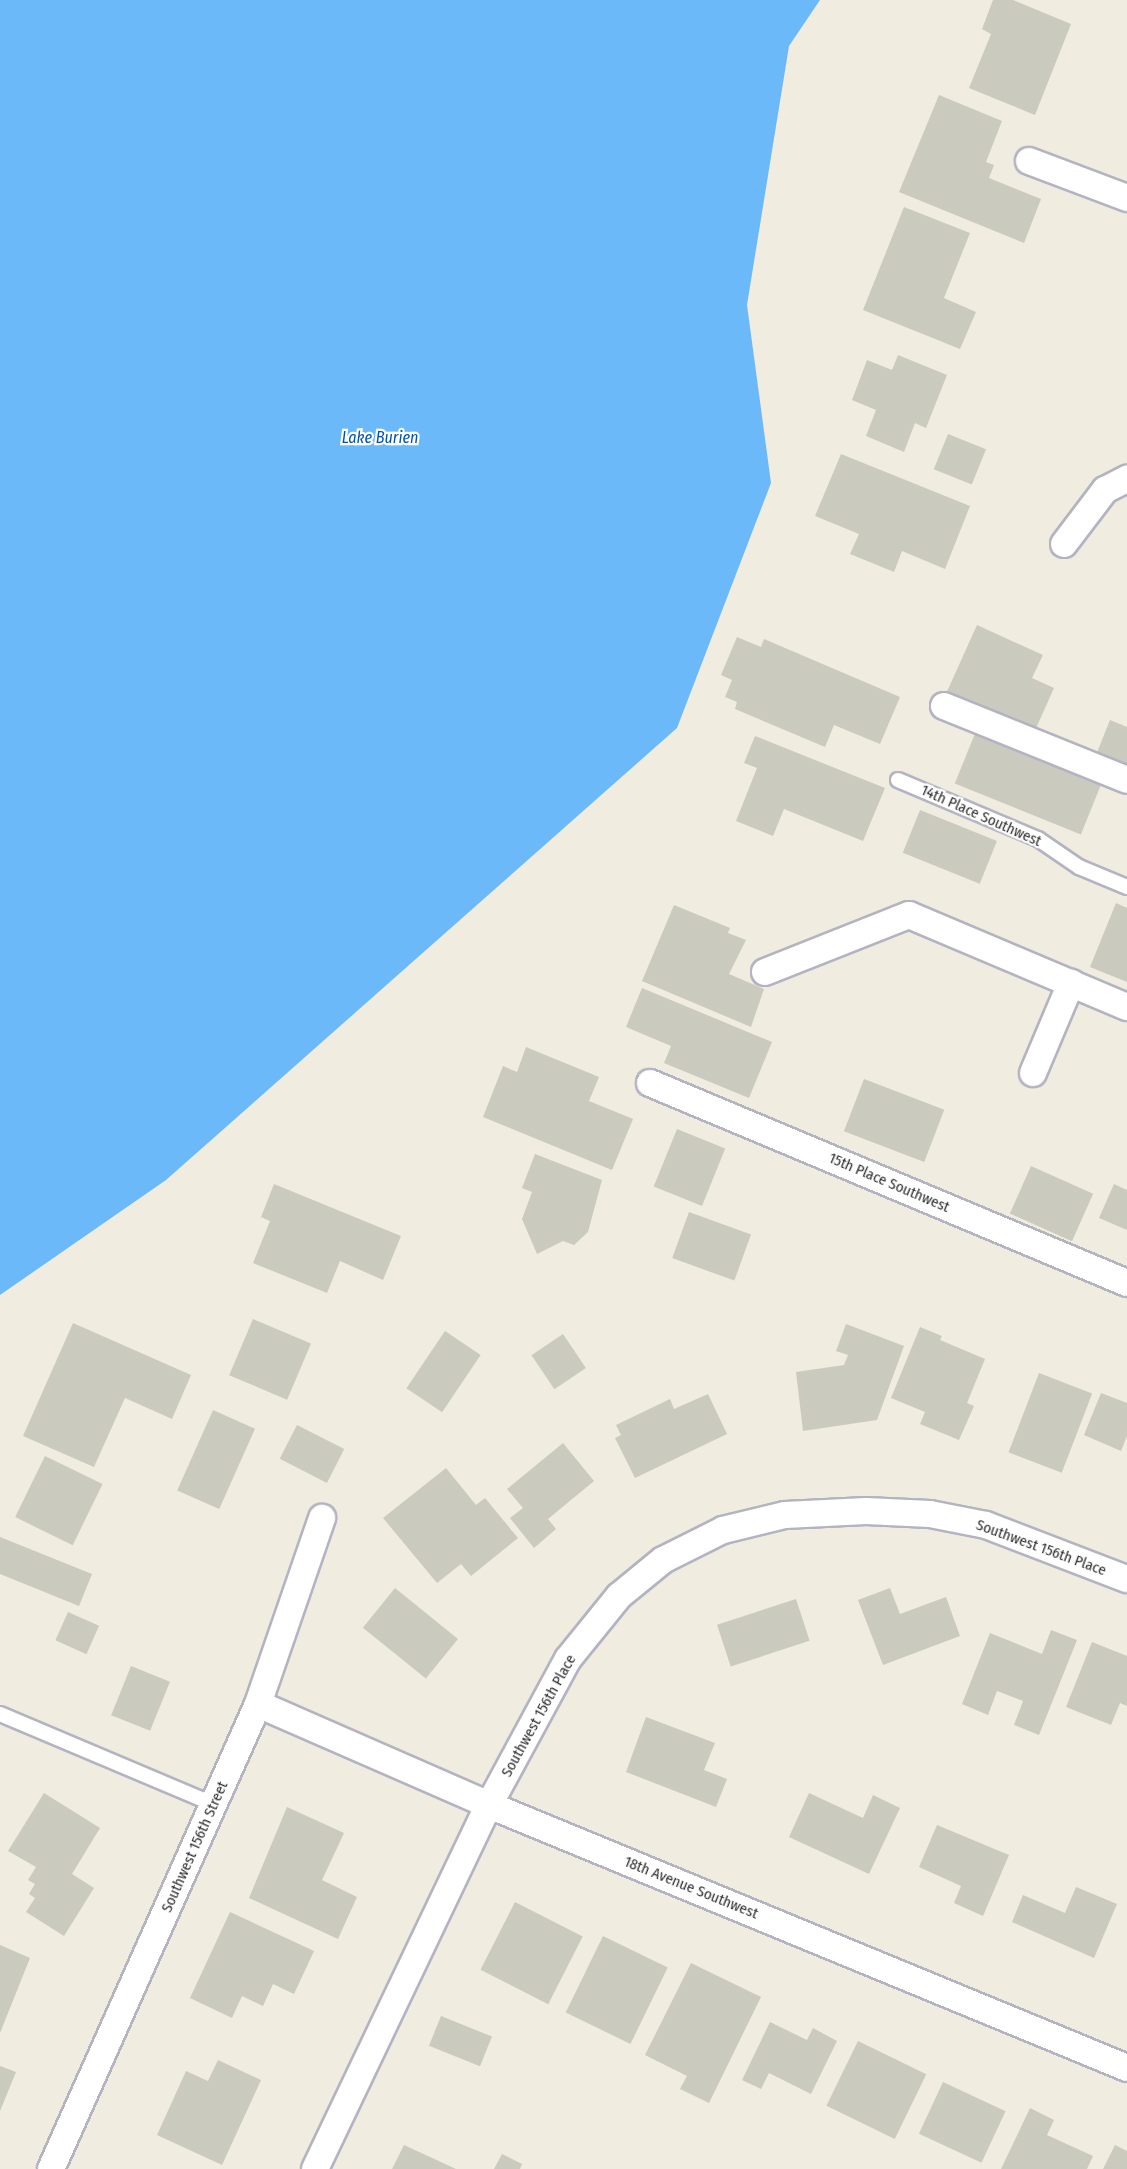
<!DOCTYPE html>
<html>
<head>
<meta charset="utf-8">
<style>
	body { margin:0 }
	#map { position:relative; width:1127px; height:2169px; overflow:hidden; background:#f0ecdf; font-family:"Fira Sans Condensed",sans-serif }
	div>[style] { position:absolute }
	.water>* { inset:0; background:#6cb9f9 }
	.building>* { inset:0; background:#cbcabe; transform-origin:0 0 }
	.roads { filter:drop-shadow(2px 0 #b3b3c2) drop-shadow(-2px 0 #b3b3c2) drop-shadow(0 2px #b3b3c2) drop-shadow(0 -2px #b3b3c2) }
	.service>* { height:14px; margin:-7px; padding:0 7px; transform-origin:7px; border-radius:7px; background:#fff }
	.minor>* { height:26px; margin:-13px; padding:0 13px; transform-origin:13px; border-radius:13px; background:#fff }
	span { translate:-50% -50%; white-space:nowrap; text-align:center; line-height:1.15; -webkit-text-stroke:4.5px #fff; paint-order:stroke }
	.street-label { font-size:15px; color:#2e2e2e }
	.water-label { font-size:16px; color:#0352ad; font-style:italic }
</style>
</head>
<body>
<div id="map">
	<div class="water">
		<i style="clip-path:polygon(0 0,820px 0,789px 46px,747px 305px,771px 483px,677px 728px,166px 1180px,0 1295px)"></i>
	</div>
	<div class="building">
		<i style="clip-path:polygon(993px 0,1013px 0,1071px 24px,1035px 115px,969px 88px,991px 34px,982px 29px)"></i>
		<i style="clip-path:polygon(939px 95px,1002px 121px,986px 162px,994px 165px,989px 178px,1041px 199px,1024px 243px,899px 192px)"></i>
		<i style="clip-path:polygon(904px 207px,970px 233px,944px 298px,976px 312px,960px 349px,863px 310px)"></i>
		<i style="clip-path:polygon(898px 355px,947px 375px,926px 428px,915px 423px,904px 452px,866px 436px,876px 410px,852px 400px,867px 360px,892px 370px)"></i>
		<i style="left:948px;top:434px;width:41px;height:38px;rotate:22deg"></i>
		<i style="clip-path:polygon(841px 454px,970px 506px,945px 569px,902px 551px,894px 572px,850px 554px,859px 534px,815px 516px)"></i>
		<i style="clip-path:polygon(977px 625px,1043px 655px,1032px 678px,1054px 688px,1033px 735px,945px 696px)"></i>
		<i style="clip-path:polygon(737px 637px,761px 647px,764px 639px,900px 697px,880px 744px,834px 725px,825px 747px,735px 709px,737px 702px,725px 697px,732px 680px,721px 675px)"></i>
		<i style="clip-path:polygon(1110px 720px,1127px 727px,1127px 774px,1094px 760px)"></i>
		<i style="left:978px;top:726px;width:136px;height:62px;rotate:22deg"></i>
		<i style="clip-path:polygon(755px 736px,885px 788px,863px 841px,784px 809px,773px 836px,736px 821px,757px 768px,744px 763px)"></i>
		<i style="left:920px;top:810px;width:83px;height:46px;rotate:22deg"></i>
		<i style="clip-path:polygon(1116px 903px,1127px 908px,1127px 982px,1090px 967px)"></i>
		<i style="clip-path:polygon(674px 905px,730px 928px,728px 933px,746px 940px,729px 974px,764px 989px,751px 1027px,642px 981px)"></i>
		<i style="clip-path:polygon(642px 988px,772px 1042px,749px 1098px,664px 1063px,671px 1046px,626px 1027px)"></i>
		<i style="clip-path:polygon(526px 1047px,599px 1077px,589px 1101px,633px 1119px,612px 1170px,483px 1117px,503px 1066px,517px 1072px)"></i>
		<i style="left:864px;top:1079px;width:86px;height:56px;rotate:21deg"></i>
		<i style="left:677px;top:1129px;width:52px;height:62px;rotate:22deg"></i>
		<i style="clip-path:polygon(535px 1154px,602px 1180px,588px 1232px,574px 1245px,563px 1241px,537px 1254px,522px 1219px,532px 1192px,522px 1188px)"></i>
		<i style="left:1031px;top:1166px;width:68px;height:52px;rotate:24deg"></i>
		<i style="clip-path:polygon(274px 1184px,401px 1236px,383px 1280px,340px 1261px,327px 1293px,253px 1263px,270px 1221px,261px 1217px)"></i>
		<i style="clip-path:polygon(1114px 1184px,1127px 1190px,1127px 1230px,1099px 1218px)"></i>
		<i style="left:689px;top:1212px;width:66px;height:49px;rotate:20deg"></i>
		<i style="left:253px;top:1319px;width:63px;height:61px;rotate:23deg"></i>
		<i style="clip-path:polygon(73px 1323px,191px 1375px,172px 1419px,125px 1398px,94px 1467px,23px 1436px)"></i>
		<i style="clip-path:polygon(846px 1324px,904px 1346px,877px 1420px,803px 1431px,796px 1372px,844px 1365px,848px 1355px,836px 1351px)"></i>
		<i style="clip-path:polygon(920px 1327px,942px 1336px,940px 1340px,985px 1359px,967px 1403px,974px 1406px,959px 1440px,920px 1424px,925px 1412px,891px 1398px)"></i>
		<i style="left:445px;top:1331px;width:43px;height:69px;rotate:34deg"></i>
		<i style="left:563px;top:1334px;width:41px;height:38px;rotate:56deg"></i>
		<i style="left:1039px;top:1373px;width:57px;height:85px;rotate:21deg"></i>
		<i style="clip-path:polygon(1101px 1393px,1127px 1403px,1127px 1436px,1121px 1451px,1084px 1435px)"></i>
		<i style="clip-path:polygon(708px 1394px,727px 1434px,635px 1478px,615px 1438px,621px 1435px,616px 1425px,670px 1399px,674px 1409px)"></i>
		<i style="left:213px;top:1410px;width:46px;height:88px;rotate:24deg"></i>
		<i style="left:297px;top:1425px;width:53px;height:38px;rotate:27deg"></i>
		<i style="clip-path:polygon(563px 1443px,594px 1481px,548px 1519px,556px 1529px,534px 1548px,510px 1518px,523px 1508px,507px 1489px)"></i>
		<i style="left:45px;top:1456px;width:64px;height:68px;rotate:26deg"></i>
		<i style="clip-path:polygon(446px 1468px,476px 1505px,485px 1498px,518px 1538px,471px 1576px,461px 1564px,437px 1583px,383px 1518px)"></i>
		<i style="clip-path:polygon(0 1537px,92px 1574px,79px 1606px,0 1574px)"></i>
		<i style="left:395px;top:1588px;width:81px;height:51px;rotate:39deg"></i>
		<i style="clip-path:polygon(890px 1588px,900px 1614px,946px 1597px,960px 1636px,883px 1665px,858px 1600px)"></i>
		<i style="left:796px;top:1599px;width:44px;height:83px;rotate:72deg"></i>
		<i style="left:68px;top:1612px;width:34px;height:31px;rotate:24deg"></i>
		<i style="clip-path:polygon(1051px 1630px,1077px 1640px,1039px 1735px,1014px 1725px,1023px 1701px,997px 1691px,988px 1715px,962px 1704px,990px 1633px,1042px 1654px)"></i>
		<i style="clip-path:polygon(1092px 1642px,1127px 1656px,1127px 1706px,1120px 1703px,1111px 1725px,1066px 1707px)"></i>
		<i style="left:131px;top:1666px;width:42px;height:53px;rotate:22deg"></i>
		<i style="clip-path:polygon(646px 1717px,715px 1743px,704px 1770px,727px 1779px,716px 1807px,626px 1772px)"></i>
		<i style="clip-path:polygon(44px 1793px,100px 1828px,72px 1874px,94px 1888px,64px 1936px,26px 1912px,35px 1898px,29px 1894px,35px 1884px,28px 1880px,36px 1867px,8px 1851px)"></i>
		<i style="clip-path:polygon(809px 1793px,863px 1818px,873px 1795px,900px 1808px,869px 1874px,789px 1837px)"></i>
		<i style="clip-path:polygon(287px 1807px,344px 1833px,322px 1880px,357px 1897px,338px 1939px,249px 1898px)"></i>
		<i style="clip-path:polygon(937px 1825px,1009px 1855px,983px 1916px,954px 1903px,961px 1886px,919px 1867px)"></i>
		<i style="clip-path:polygon(1076px 1887px,1117px 1904px,1094px 1958px,1012px 1922px,1023px 1895px,1065px 1913px)"></i>
		<i style="left:515px;top:1902px;width:76px;height:76px;rotate:27deg"></i>
		<i style="clip-path:polygon(230px 1912px,314px 1951px,294px 1994px,273px 1984px,263px 2006px,242px 1996px,232px 2018px,190px 1998px)"></i>
		<i style="left:603px;top:1936px;width:72px;height:85px;rotate:26deg"></i>
		<i style="clip-path:polygon(0 1945px,30px 1958px,0 2033px)"></i>
		<i style="clip-path:polygon(691px 1963px,761px 1997px,709px 2103px,680px 2089px,687px 2076px,645px 2055px)"></i>
		<i style="left:441px;top:2016px;width:55px;height:32px;rotate:22deg"></i>
		<i style="clip-path:polygon(770px 2022px,807px 2040px,813px 2028px,837px 2041px,811px 2094px,769px 2073px,761px 2089px,742px 2080px)"></i>
		<i style="left:858px;top:2041px;width:76px;height:72px;rotate:26deg"></i>
		<i style="clip-path:polygon(218px 2060px,261px 2080px,222px 2165px,157px 2135px,186px 2071px,208px 2081px)"></i>
		<i style="clip-path:polygon(0 2066px,16px 2072px,0 2111px)"></i>
		<i style="left:943px;top:2082px;width:69px;height:57px;rotate:25deg"></i>
		<i style="clip-path:polygon(1030px 2108px,1054px 2120px,1047px 2135px,1093px 2156px,1087px 2169px,1001px 2169px)"></i>
		<i style="clip-path:polygon(404px 2145px,456px 2169px,392px 2169px)"></i>
		<i style="clip-path:polygon(1115px 2145px,1127px 2151px,1127px 2169px,1103px 2169px)"></i>
		<i style="clip-path:polygon(502px 2154px,522px 2164px,520px 2169px,494px 2169px)"></i>
	</div>
	<div class="roads">
		<div class="service">
			<i style="left:898px;top:780px;width:152px;rotate:22.9deg"></i>
			<i style="left:1038px;top:839px;width:50px;rotate:34.3deg"></i>
			<i style="left:1079px;top:867px;width:52px;rotate:22.6deg"></i>
			<i style="left:0;top:1714px;width:231px;rotate:22.9deg"></i>
		</div>
		<div class="minor">
			<i style="left:1029px;top:161px;width:105px;rotate:20.7deg"></i>
			<i style="left:1064px;top:544px;width:68px;rotate:-52.8deg"></i>
			<i style="left:1105px;top:490px;width:25px;rotate:-27deg"></i>
			<i style="left:944px;top:706px;width:197px;rotate:22deg"></i>
			<i style="left:765px;top:972px;width:155px;rotate:-21.6deg"></i>
			<i style="left:909px;top:915px;width:237px;rotate:22.9deg"></i>
			<i style="left:1033px;top:1073px;width:98px;rotate:-67.1deg"></i>
			<i style="left:650px;top:1083px;width:517px;rotate:22.75deg"></i>
			<i style="left:258px;top:1704px;width:252px;rotate:23.6deg"></i>
			<i style="left:489px;top:1805px;width:690px;rotate:22.4deg"></i>
			<i style="left:51px;top:2169px;width:509px;rotate:-66deg"></i>
			<i style="left:258px;top:1704px;width:197px;rotate:-71deg"></i>
			<i style="left:315px;top:2169px;width:403px;rotate:-64.5deg"></i>
			<i style="left:489px;top:1805px;width:166px;rotate:-61.6deg"></i>
			<i style="left:568px;top:1659px;width:81px;rotate:-51deg"></i>
			<i style="left:619px;top:1596px;width:57px;rotate:-39.3deg"></i>
			<i style="left:663px;top:1560px;width:67px;rotate:-26.6deg"></i>
			<i style="left:723px;top:1530px;width:64px;rotate:-13.6deg"></i>
			<i style="left:785px;top:1515px;width:81px;rotate:-2.8deg"></i>
			<i style="left:866px;top:1511px;width:64px;rotate:2.7deg"></i>
			<i style="left:930px;top:1514px;width:57px;rotate:11.1deg"></i>
			<i style="left:986px;top:1525px;width:151px;rotate:21deg"></i>
		</div>
	</div>
	<div class="street-label">
		<span style="left:981px;top:816px;rotate:24deg">14th Place Southwest</span>
		<span style="left:889px;top:1183px;rotate:23deg">15th Place Southwest</span>
		<span style="left:1041px;top:1548px;rotate:20deg">Southwest 156th Place</span>
		<span style="left:539px;top:1716px;rotate:-61deg">Southwest 156th Place</span>
		<span style="left:195px;top:1847px;rotate:-66deg">Southwest 156th Street</span>
		<span style="left:691px;top:1888px;rotate:22deg">18th Avenue Southwest</span>
	</div>
	<div class="water-label">
		<span style="left:380px;top:438px">Lake Burien</span>
	</div>
</div>
</body>
</html>
